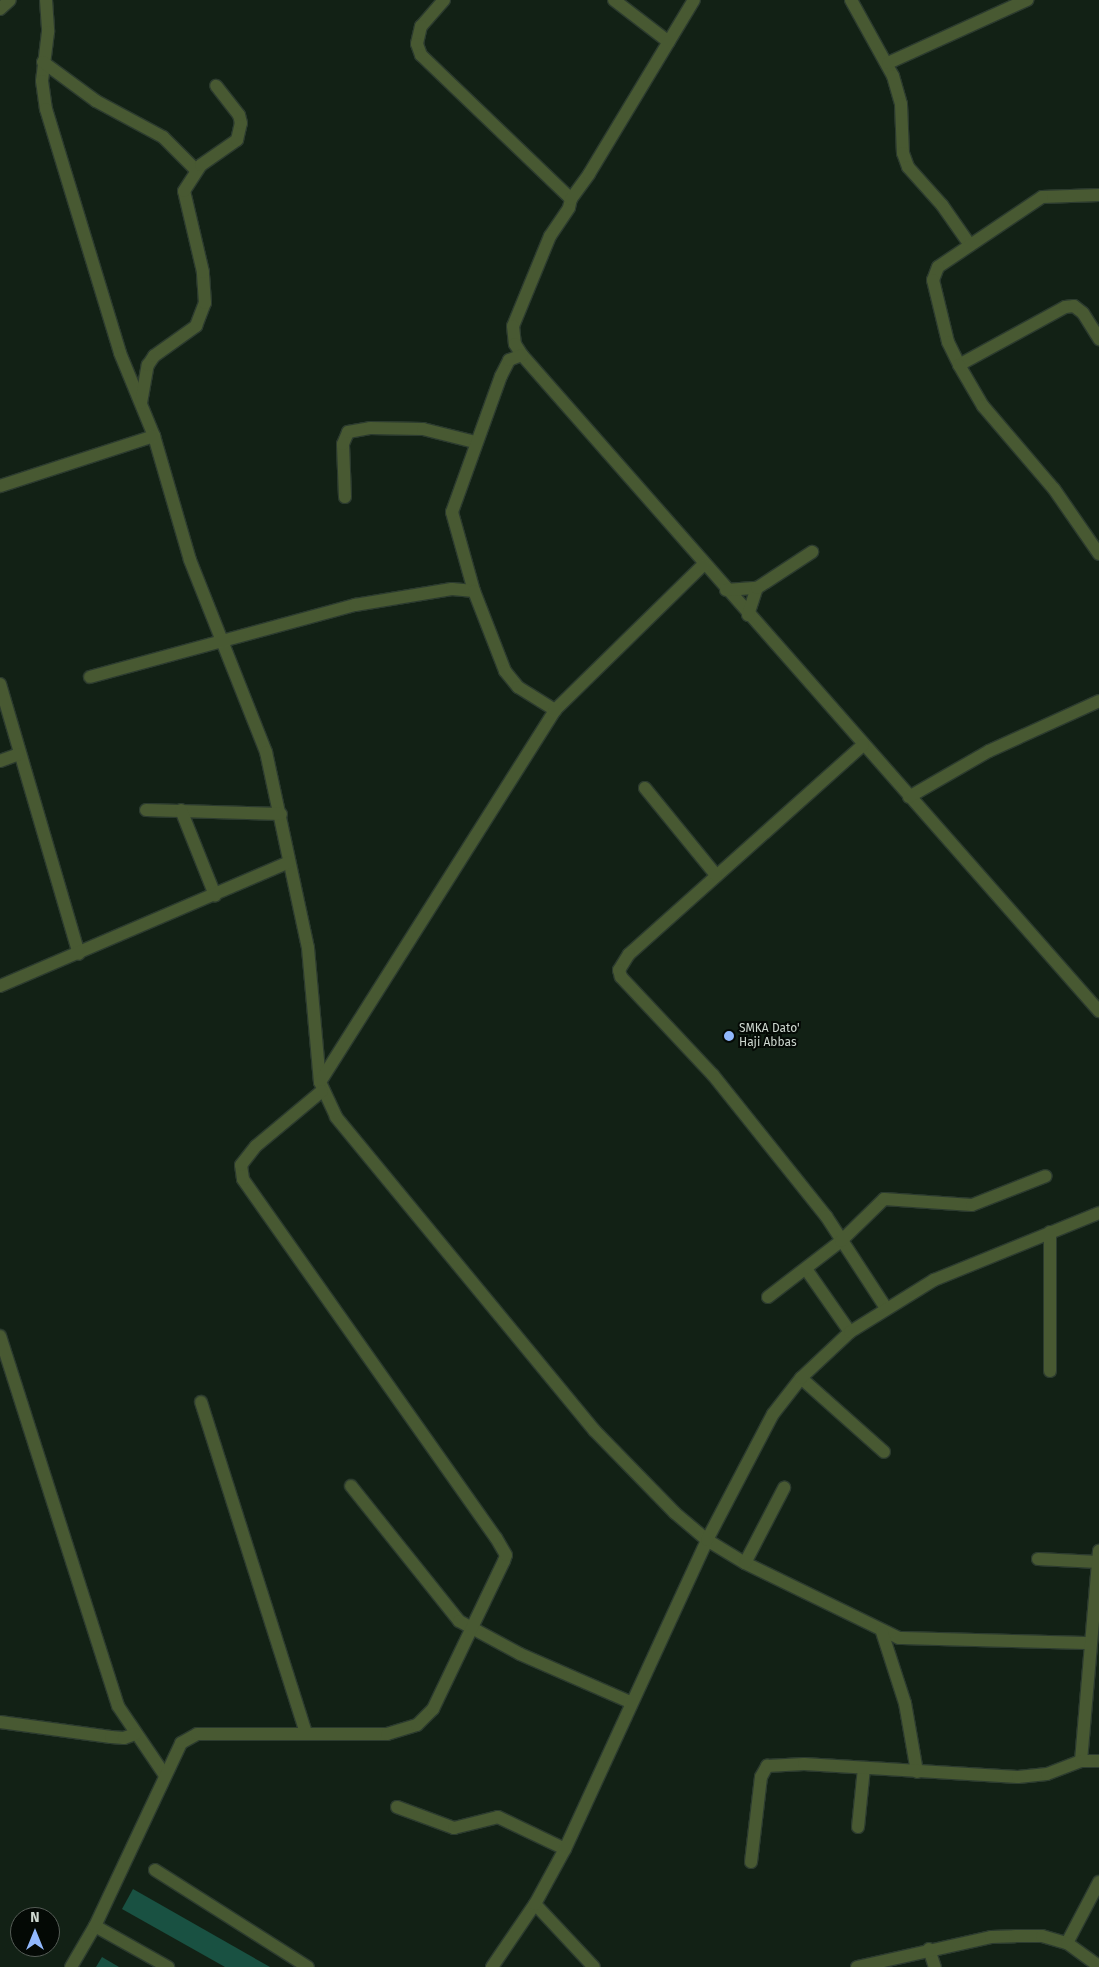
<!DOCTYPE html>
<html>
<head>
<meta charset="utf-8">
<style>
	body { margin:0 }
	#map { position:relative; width:1099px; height:1967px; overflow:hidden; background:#122115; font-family:"Fira Sans",sans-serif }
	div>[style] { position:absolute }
	.building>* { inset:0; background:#195142 }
	.roads { filter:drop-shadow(1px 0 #2c3b2f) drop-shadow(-1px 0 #2c3b2f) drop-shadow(0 1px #2c3b2f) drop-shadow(0 -1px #2c3b2f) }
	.minor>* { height:12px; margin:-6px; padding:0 6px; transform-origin:6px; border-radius:6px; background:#485932 }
	.dots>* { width:14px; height:14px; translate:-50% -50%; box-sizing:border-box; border:2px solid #040905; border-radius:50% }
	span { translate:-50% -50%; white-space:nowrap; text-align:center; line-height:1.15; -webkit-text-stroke:4px #040905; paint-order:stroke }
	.poi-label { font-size:12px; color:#ced8d0 }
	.left { translate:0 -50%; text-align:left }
	.north { position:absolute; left:10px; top:1907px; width:50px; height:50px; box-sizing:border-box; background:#040905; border:1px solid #555c56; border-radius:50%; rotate:0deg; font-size:14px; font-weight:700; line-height:20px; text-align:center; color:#ced8d0 }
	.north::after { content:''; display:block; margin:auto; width:18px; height:22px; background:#91b8fd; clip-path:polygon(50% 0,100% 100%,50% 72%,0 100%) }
</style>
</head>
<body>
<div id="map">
	<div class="building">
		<i style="clip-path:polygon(133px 1889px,270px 1967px,225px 1967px,122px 1909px)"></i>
		<i style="clip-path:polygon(102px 1957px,119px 1967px,96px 1967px)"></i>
	</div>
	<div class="roads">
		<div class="minor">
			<i style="left:46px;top:0;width:32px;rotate:86deg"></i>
			<i style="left:48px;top:32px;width:49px;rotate:97deg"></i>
			<i style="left:42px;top:81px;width:28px;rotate:82deg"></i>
			<i style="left:46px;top:109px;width:255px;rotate:73.1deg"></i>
			<i style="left:120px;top:353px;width:90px;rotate:67.7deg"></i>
			<i style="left:154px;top:436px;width:129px;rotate:73.8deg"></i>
			<i style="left:190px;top:560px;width:206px;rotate:68.4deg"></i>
			<i style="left:266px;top:752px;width:200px;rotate:77.9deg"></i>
			<i style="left:308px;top:948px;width:135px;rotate:84.9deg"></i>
			<i style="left:320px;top:1082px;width:38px;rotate:65deg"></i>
			<i style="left:336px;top:1117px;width:406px;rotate:50.5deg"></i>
			<i style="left:594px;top:1430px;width:116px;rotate:45.7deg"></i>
			<i style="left:675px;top:1513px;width:42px;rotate:40.2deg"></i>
			<i style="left:707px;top:1540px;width:44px;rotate:31.2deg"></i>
			<i style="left:745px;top:1563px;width:171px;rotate:26deg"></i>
			<i style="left:899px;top:1638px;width:190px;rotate:1.5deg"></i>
			<i style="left:444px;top:0;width:35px;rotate:131deg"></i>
			<i style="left:421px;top:26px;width:18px;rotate:103deg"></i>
			<i style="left:417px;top:44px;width:12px;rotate:70deg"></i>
			<i style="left:421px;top:55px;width:208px;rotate:43.8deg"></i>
			<i style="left:571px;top:199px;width:9px;rotate:103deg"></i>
			<i style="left:569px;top:208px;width:34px;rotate:124deg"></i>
			<i style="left:550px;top:236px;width:97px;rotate:112.3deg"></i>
			<i style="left:513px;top:326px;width:18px;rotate:84deg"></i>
			<i style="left:515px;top:344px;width:13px;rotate:58deg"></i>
			<i style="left:522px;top:355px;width:874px;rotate:48.67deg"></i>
			<i style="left:614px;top:0;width:69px;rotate:37.4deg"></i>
			<i style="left:851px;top:0;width:87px;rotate:61.1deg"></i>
			<i style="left:893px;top:76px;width:29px;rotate:74deg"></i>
			<i style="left:901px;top:104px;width:49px;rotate:87.7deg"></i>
			<i style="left:903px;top:153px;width:15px;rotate:70deg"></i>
			<i style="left:908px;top:167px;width:51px;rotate:48.2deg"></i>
			<i style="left:942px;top:205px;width:49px;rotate:55deg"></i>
			<i style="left:0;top:9px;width:13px;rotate:-42deg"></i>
			<i style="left:43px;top:62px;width:66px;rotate:36.3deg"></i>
			<i style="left:96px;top:101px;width:76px;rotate:28.2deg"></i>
			<i style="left:163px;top:137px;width:47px;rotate:45deg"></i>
			<i style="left:888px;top:63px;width:153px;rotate:-24.4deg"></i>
			<i style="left:1099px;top:195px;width:57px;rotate:178deg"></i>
			<i style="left:1042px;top:197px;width:125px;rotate:146.1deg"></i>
			<i style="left:938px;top:267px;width:14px;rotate:111deg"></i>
			<i style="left:933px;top:280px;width:64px;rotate:76.4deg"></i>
			<i style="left:948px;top:342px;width:25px;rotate:64deg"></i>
			<i style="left:959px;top:365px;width:121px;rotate:-28.7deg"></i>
			<i style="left:1065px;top:307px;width:9px;rotate:-6deg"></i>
			<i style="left:1074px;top:306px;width:11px;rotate:38deg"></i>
			<i style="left:1083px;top:313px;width:31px;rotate:58deg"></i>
			<i style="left:571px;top:199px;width:31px;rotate:-54deg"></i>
			<i style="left:589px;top:174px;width:203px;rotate:-58.9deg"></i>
			<i style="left:959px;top:365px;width:48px;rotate:59.7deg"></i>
			<i style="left:983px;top:406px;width:109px;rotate:49.5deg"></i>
			<i style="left:1054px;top:489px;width:79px;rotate:55.3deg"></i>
			<i style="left:141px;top:403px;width:39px;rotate:-80deg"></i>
			<i style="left:148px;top:365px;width:11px;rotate:-56deg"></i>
			<i style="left:154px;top:356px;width:52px;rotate:-35.5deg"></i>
			<i style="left:196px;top:326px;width:25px;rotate:-69deg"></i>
			<i style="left:205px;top:303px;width:31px;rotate:-94deg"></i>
			<i style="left:203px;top:272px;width:83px;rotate:-103.2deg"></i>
			<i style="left:184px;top:191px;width:31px;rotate:-57deg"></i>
			<i style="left:201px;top:165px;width:44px;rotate:-34.8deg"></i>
			<i style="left:237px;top:140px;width:17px;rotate:-77deg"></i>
			<i style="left:241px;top:123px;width:8px;rotate:-104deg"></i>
			<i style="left:239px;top:115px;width:37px;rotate:-128deg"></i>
			<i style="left:0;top:486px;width:162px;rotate:-18deg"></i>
			<i style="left:345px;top:497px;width:53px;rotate:-92.2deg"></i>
			<i style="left:343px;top:444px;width:13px;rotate:-67deg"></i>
			<i style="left:348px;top:432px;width:22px;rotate:-10deg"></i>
			<i style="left:370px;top:428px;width:53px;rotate:1.1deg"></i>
			<i style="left:423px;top:429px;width:54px;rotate:14deg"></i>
			<i style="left:726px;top:590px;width:31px;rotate:-4deg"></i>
			<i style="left:474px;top:591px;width:82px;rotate:-105.6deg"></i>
			<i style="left:452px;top:512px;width:145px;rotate:-70.2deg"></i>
			<i style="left:501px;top:376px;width:18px;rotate:-63deg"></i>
			<i style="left:509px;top:360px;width:14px;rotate:-21deg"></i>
			<i style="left:748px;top:615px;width:28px;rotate:-72deg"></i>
			<i style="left:757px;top:588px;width:66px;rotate:-33.2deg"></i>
			<i style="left:90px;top:677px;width:275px;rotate:-15.2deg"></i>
			<i style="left:355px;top:605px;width:98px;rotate:-9.4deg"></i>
			<i style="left:452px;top:589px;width:22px;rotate:5deg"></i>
			<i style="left:474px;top:591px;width:86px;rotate:68.8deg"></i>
			<i style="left:505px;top:671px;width:21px;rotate:51deg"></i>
			<i style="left:518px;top:687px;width:44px;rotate:31.9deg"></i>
			<i style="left:0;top:684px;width:281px;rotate:73.7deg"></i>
			<i style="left:863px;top:745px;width:314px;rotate:138.2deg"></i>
			<i style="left:629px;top:954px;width:19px;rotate:122deg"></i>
			<i style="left:619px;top:970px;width:7px;rotate:74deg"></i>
			<i style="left:621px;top:977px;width:134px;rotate:46.8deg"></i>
			<i style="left:713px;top:1075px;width:181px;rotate:51.3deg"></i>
			<i style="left:826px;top:1216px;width:110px;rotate:56.9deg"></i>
			<i style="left:0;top:761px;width:20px;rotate:-20deg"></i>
			<i style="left:645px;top:788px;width:112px;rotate:50.8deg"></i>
			<i style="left:909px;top:797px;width:92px;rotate:-29.9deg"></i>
			<i style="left:989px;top:751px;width:121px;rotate:-24.4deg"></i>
			<i style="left:146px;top:810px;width:135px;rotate:1.7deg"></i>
			<i style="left:181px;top:810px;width:92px;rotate:68.2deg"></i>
			<i style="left:0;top:986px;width:314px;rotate:-23.2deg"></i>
			<i style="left:320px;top:1082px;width:440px;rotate:-57.7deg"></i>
			<i style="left:555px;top:710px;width:207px;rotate:-44.4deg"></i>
			<i style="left:806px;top:1269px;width:77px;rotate:55.1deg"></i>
			<i style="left:768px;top:1297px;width:92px;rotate:-37.5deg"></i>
			<i style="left:841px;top:1241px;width:60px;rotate:-44.3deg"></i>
			<i style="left:884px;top:1199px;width:88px;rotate:3.9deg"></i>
			<i style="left:972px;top:1205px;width:79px;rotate:-21.4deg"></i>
			<i style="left:0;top:1336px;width:388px;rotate:72.3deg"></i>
			<i style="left:118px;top:1706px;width:82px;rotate:55.9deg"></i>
			<i style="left:1050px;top:1371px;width:139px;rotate:-90deg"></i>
			<i style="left:801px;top:1378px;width:111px;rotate:41.7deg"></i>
			<i style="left:201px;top:1402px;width:347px;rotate:72.4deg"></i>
			<i style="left:351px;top:1486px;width:173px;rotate:51.3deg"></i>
			<i style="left:459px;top:1621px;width:69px;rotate:28.4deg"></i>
			<i style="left:520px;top:1654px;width:120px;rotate:23.6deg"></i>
			<i style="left:1038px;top:1559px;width:60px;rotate:2.9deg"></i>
			<i style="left:745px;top:1563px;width:85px;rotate:-62.5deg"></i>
			<i style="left:882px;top:1632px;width:75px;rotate:72.1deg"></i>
			<i style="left:905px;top:1703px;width:70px;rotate:80.1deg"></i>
			<i style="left:0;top:1722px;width:112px;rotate:7.7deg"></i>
			<i style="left:111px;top:1737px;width:13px;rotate:4deg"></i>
			<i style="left:124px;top:1738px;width:12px;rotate:-20deg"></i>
			<i style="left:1081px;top:1761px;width:211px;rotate:-85.1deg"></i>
			<i style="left:397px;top:1807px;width:61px;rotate:20.2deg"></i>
			<i style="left:454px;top:1828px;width:45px;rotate:-14deg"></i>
			<i style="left:498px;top:1817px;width:74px;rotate:25.5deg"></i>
			<i style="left:858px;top:1827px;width:59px;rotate:-84.2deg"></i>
			<i style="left:751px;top:1862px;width:86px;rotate:-83.3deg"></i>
			<i style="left:761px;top:1777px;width:13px;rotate:-61deg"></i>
			<i style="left:767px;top:1766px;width:37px;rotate:-3deg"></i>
			<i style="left:804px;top:1764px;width:214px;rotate:3.5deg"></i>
			<i style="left:1018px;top:1777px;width:29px;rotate:-6deg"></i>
			<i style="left:1047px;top:1774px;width:36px;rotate:-21deg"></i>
			<i style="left:1081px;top:1761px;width:18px"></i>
			<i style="left:155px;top:1870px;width:181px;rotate:32.4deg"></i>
			<i style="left:535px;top:1904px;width:86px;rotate:46.9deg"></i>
			<i style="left:95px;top:1926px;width:84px;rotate:29.3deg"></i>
			<i style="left:1067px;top:1943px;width:69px;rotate:-62.3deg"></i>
			<i style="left:929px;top:1949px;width:19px;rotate:72deg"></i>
			<i style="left:71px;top:1967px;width:48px;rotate:-59.7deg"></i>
			<i style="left:95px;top:1926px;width:202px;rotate:-64.8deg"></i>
			<i style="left:181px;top:1743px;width:18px;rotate:-29deg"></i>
			<i style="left:197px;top:1734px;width:190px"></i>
			<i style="left:387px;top:1734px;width:31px;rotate:-17deg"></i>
			<i style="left:417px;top:1725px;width:23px;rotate:-45deg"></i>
			<i style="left:433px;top:1709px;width:164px;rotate:-64.4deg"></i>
			<i style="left:504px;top:1561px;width:6px;rotate:-72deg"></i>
			<i style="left:506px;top:1555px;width:20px;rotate:-120deg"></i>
			<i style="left:496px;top:1538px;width:439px;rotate:-125.2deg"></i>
			<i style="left:243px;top:1179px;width:14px;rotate:-98deg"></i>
			<i style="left:241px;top:1165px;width:24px;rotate:-52deg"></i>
			<i style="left:256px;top:1146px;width:86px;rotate:-39.8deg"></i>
			<i style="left:492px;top:1967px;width:76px;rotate:-55.7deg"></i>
			<i style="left:535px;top:1904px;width:63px;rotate:-61.4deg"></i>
			<i style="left:565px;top:1849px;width:340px;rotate:-65.3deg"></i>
			<i style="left:707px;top:1540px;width:142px;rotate:-62.4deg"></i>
			<i style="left:773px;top:1414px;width:46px;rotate:-52.1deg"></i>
			<i style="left:801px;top:1378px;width:67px;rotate:-43.2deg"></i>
			<i style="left:850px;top:1332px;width:99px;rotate:-31.8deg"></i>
			<i style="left:934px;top:1280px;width:178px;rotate:-22.1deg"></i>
			<i style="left:857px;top:1967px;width:137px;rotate:-12.6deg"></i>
			<i style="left:991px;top:1937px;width:24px;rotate:-2deg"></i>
			<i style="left:1015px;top:1936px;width:27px"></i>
			<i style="left:1042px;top:1936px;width:26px;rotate:16deg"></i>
			<i style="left:1067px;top:1943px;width:39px;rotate:36deg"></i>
		</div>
	</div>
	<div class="dots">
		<i style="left:729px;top:1036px;background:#91b8fd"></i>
	</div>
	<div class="poi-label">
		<span class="left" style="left:739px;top:1036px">SMKA Dato'<br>Haji Abbas</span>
	</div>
	<div class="north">N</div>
</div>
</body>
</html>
